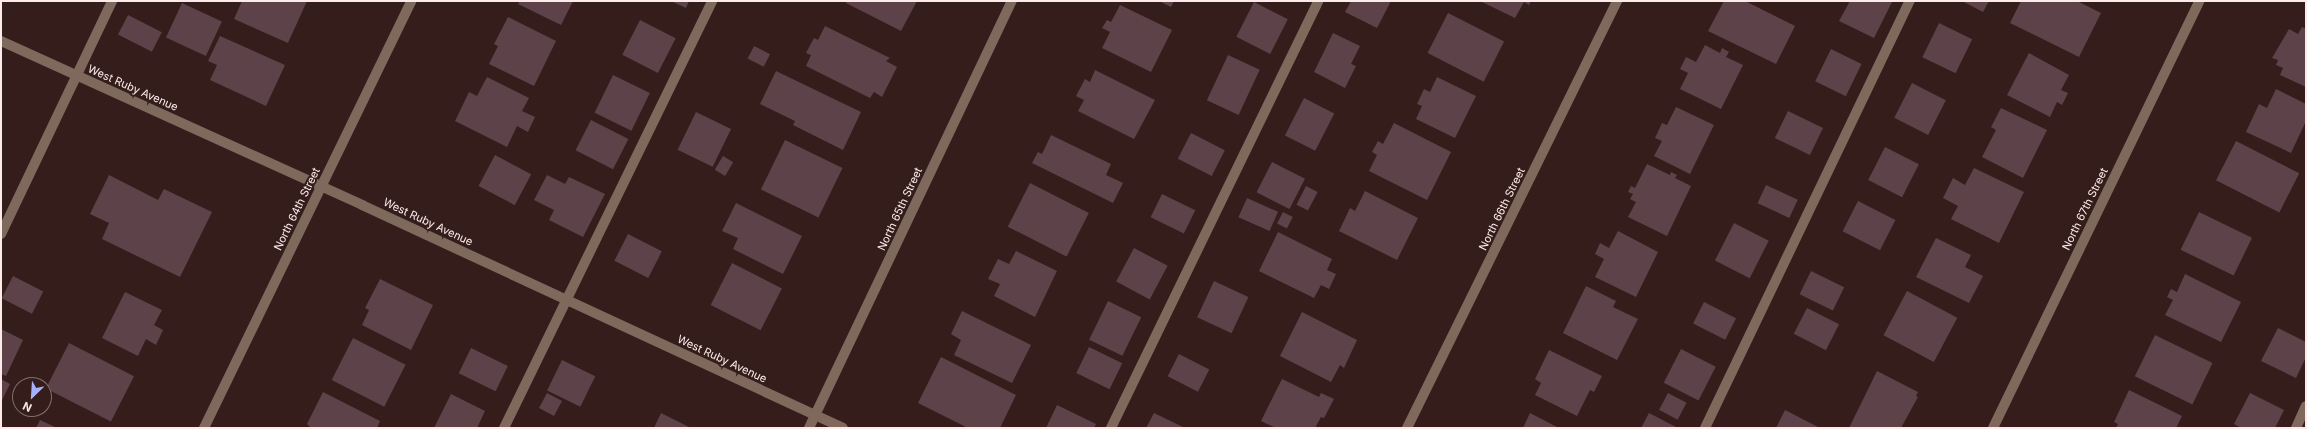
<!DOCTYPE html>
<html>
<head>
<meta charset="utf-8">
<style>
	body { margin:0 }
	#map { position:relative; width:2307px; height:429px; overflow:hidden; background:#341d1b; font-family:Inter,sans-serif }
	div>[style] { position:absolute }
	.building>* { inset:0; background:#5d4349; transform-origin:0 0 }
	.lane>* { height:10px; margin:-5px; padding:0 5px; transform-origin:5px; border-radius:5px; background:#7f685c }
	.street>* { height:10px; margin:-5px; padding:0 5px; transform-origin:5px; border-radius:5px; background:#7f685c }
	span { translate:-50% -50%; white-space:nowrap; text-align:center; line-height:1.15; -webkit-text-stroke:4px #341d1b; paint-order:stroke }
	.street-label { font-size:11px; color:#fcebe9 }
	.frame { position:absolute; inset:0; border:2px solid #fcebe9; pointer-events:none }
	.north { position:absolute; left:12px; top:377px; width:40px; height:40px; box-sizing:border-box; background:#341d1b; border:1px solid #846f6d; border-radius:50%; rotate:205deg; font-size:11px; font-weight:700; line-height:16px; text-align:center; color:#fcebe9 }
	.north::after { content:''; display:block; margin:auto; width:14px; height:18px; background:#a4b2fc; clip-path:polygon(50% 0,100% 100%,50% 72%,0 100%) }
</style>
</head>
<body>
<div id="map">
	<div class="building">
		<i style="clip-path:polygon(242px 1px,307px 1px,288px 43px,234px 19px)"></i>
		<i style="clip-path:polygon(520px 1px,573px 1px,561px 25px,518px 4px)"></i>
		<i style="clip-path:polygon(671px 1px,689px 1px,686px 8px)"></i>
		<i style="clip-path:polygon(847px 1px,917px 1px,901px 31px,846px 3px)"></i>
		<i style="clip-path:polygon(1159px 1px,1174px 1px,1171px 7px)"></i>
		<i style="clip-path:polygon(1351px 1px,1389px 1px,1390px 3px,1377px 28px,1345px 12px)"></i>
		<i style="clip-path:polygon(1480px 1px,1531px 1px,1529px 5px,1524px 2px,1515px 18px)"></i>
		<i style="clip-path:polygon(1724px 1px,1745px 1px,1795px 26px,1776px 64px,1708px 31px)"></i>
		<i style="clip-path:polygon(1850px 1px,1892px 2px,1874px 38px,1839px 21px)"></i>
		<i style="clip-path:polygon(1962px 1px,1989px 1px,1983px 12px)"></i>
		<i style="clip-path:polygon(2021px 1px,2077px 1px,2101px 13px,2079px 57px,2010px 23px)"></i>
		<i style="left:1254px;top:2px;width:38px;height:39px;rotate:27deg"></i>
		<i style="left:182px;top:3px;width:44px;height:38px;rotate:25deg"></i>
		<i style="clip-path:polygon(1120px 5px,1172px 30px,1151px 72px,1102px 48px,1110px 32px,1102px 28px,1107px 20px,1111px 22px)"></i>
		<i style="left:1448px;top:13px;width:63px;height:45px;rotate:27deg"></i>
		<i style="left:128px;top:15px;width:38px;height:22px;rotate:27deg"></i>
		<i style="clip-path:polygon(508px 17px,556px 41px,534px 86px,489px 64px,498px 46px,494px 44px)"></i>
		<i style="left:640px;top:20px;width:40px;height:39px;rotate:27deg"></i>
		<i style="left:1939px;top:23px;width:37px;height:38px;rotate:26deg"></i>
		<i style="clip-path:polygon(825px 26px,890px 58px,886px 61px,897px 67px,882px 97px,874px 92px,870px 98px,806px 66px,811px 55px,806px 53px,814px 38px,818px 40px)"></i>
		<i style="clip-path:polygon(2302px 27px,2306px 29px,2306px 87px,2280px 75px,2283px 68px,2276px 65px,2278px 60px,2272px 58px,2289px 29px,2298px 34px)"></i>
		<i style="clip-path:polygon(1333px 33px,1360px 46px,1351px 64px,1356px 66px,1345px 88px,1314px 72px)"></i>
		<i style="clip-path:polygon(220px 36px,285px 65px,266px 106px,210px 80px,217px 65px,208px 61px)"></i>
		<i style="clip-path:polygon(1705px 45px,1720px 53px,1722px 48px,1729px 52px,1726px 57px,1743px 65px,1721px 109px,1680px 89px,1688px 73px,1680px 69px,1686px 57px,1696px 62px)"></i>
		<i style="left:754px;top:46px;width:18px;height:14px;rotate:27deg"></i>
		<i style="left:1831px;top:49px;width:34px;height:36px;rotate:26deg"></i>
		<i style="clip-path:polygon(2029px 53px,2069px 75px,2061px 90px,2068px 93px,2062px 105px,2057px 102px,2050px 117px,2007px 95px)"></i>
		<i style="left:1228px;top:55px;width:35px;height:50px;rotate:25deg"></i>
		<i style="clip-path:polygon(1095px 70px,1155px 100px,1134px 139px,1078px 111px,1084px 100px,1076px 96px,1085px 79px,1090px 82px)"></i>
		<i style="clip-path:polygon(776px 71px,861px 112px,843px 150px,793px 125px,795px 121px,760px 104px)"></i>
		<i style="left:613px;top:75px;width:41px;height:42px;rotate:26deg"></i>
		<i style="clip-path:polygon(487px 77px,529px 98px,522px 111px,535px 117px,528px 132px,517px 126px,507px 147px,455px 121px,469px 92px,477px 96px)"></i>
		<i style="clip-path:polygon(1437px 77px,1476px 96px,1455px 138px,1416px 119px,1422px 106px,1417px 104px,1424px 89px,1430px 92px)"></i>
		<i style="left:1912px;top:83px;width:38px;height:39px;rotate:27deg"></i>
		<i style="clip-path:polygon(2276px 89px,2306px 104px,2306px 121px,2291px 153px,2246px 132px,2259px 104px,2267px 108px)"></i>
		<i style="left:1304px;top:98px;width:34px;height:42px;rotate:27deg"></i>
		<i style="clip-path:polygon(1676px 107px,1714px 125px,1690px 174px,1654px 156px,1662px 141px,1655px 138px,1662px 123px,1667px 125px)"></i>
		<i style="clip-path:polygon(2001px 108px,2047px 130px,2023px 178px,1982px 157px,1996px 130px,1991px 127px)"></i>
		<i style="left:1788px;top:111px;width:39px;height:30px;rotate:26deg"></i>
		<i style="left:696px;top:112px;width:39px;height:42px;rotate:26deg"></i>
		<i style="left:591px;top:120px;width:42px;height:34px;rotate:27deg"></i>
		<i style="clip-path:polygon(1394px 123px,1451px 152px,1427px 200px,1369px 171px,1377px 155px,1372px 152px,1378px 141px,1383px 144px)"></i>
		<i style="left:1191px;top:133px;width:38px;height:29px;rotate:27deg"></i>
		<i style="clip-path:polygon(1051px 135px,1111px 164px,1106px 175px,1123px 183px,1113px 203px,1032px 163px,1038px 152px,1042px 154px)"></i>
		<i style="left:785px;top:140px;width:64px;height:55px;rotate:26deg"></i>
		<i style="left:2236px;top:141px;width:71px;height:44px;rotate:27deg"></i>
		<i style="left:1885px;top:147px;width:38px;height:37px;rotate:27deg"></i>
		<i style="left:495px;top:155px;width:41px;height:35px;rotate:28deg"></i>
		<i style="left:723px;top:156px;width:12px;height:16px;rotate:31deg"></i>
		<i style="left:1272px;top:162px;width:37px;height:34px;rotate:27deg"></i>
		<i style="clip-path:polygon(1647px 164px,1670px 175px,1671px 172px,1677px 175px,1675px 178px,1691px 186px,1667px 236px,1628px 217px,1636px 202px,1630px 199px,1633px 194px,1628px 192px,1631px 186px,1635px 188px)"></i>
		<i style="clip-path:polygon(1974px 168px,2024px 192px,1999px 243px,1951px 219px,1958px 206px,1943px 198px,1953px 178px,1965px 185px)"></i>
		<i style="clip-path:polygon(109px 175px,158px 200px,164px 189px,212px 212px,180px 277px,102px 239px,109px 223px,90px 214px)"></i>
		<i style="clip-path:polygon(547px 175px,565px 184px,569px 177px,605px 194px,583px 237px,549px 220px,554px 210px,534px 200px)"></i>
		<i style="left:1030px;top:183px;width:66px;height:49px;rotate:27deg"></i>
		<i style="left:1766px;top:185px;width:35px;height:20px;rotate:25deg"></i>
		<i style="left:1306px;top:186px;width:13px;height:21px;rotate:27deg"></i>
		<i style="clip-path:polygon(1365px 191px,1418px 218px,1397px 260px,1339px 231px,1350px 208px,1355px 211px)"></i>
		<i style="left:1162px;top:194px;width:37px;height:26px;rotate:26deg"></i>
		<i style="left:1247px;top:198px;width:34px;height:21px;rotate:24deg"></i>
		<i style="left:1858px;top:201px;width:42px;height:34px;rotate:27deg"></i>
		<i style="clip-path:polygon(736px 203px,802px 236px,783px 274px,733px 249px,738px 238px,722px 231px)"></i>
		<i style="left:1283px;top:212px;width:11px;height:13px;rotate:27deg"></i>
		<i style="left:2199px;top:212px;width:59px;height:42px;rotate:26deg"></i>
		<i style="left:1734px;top:223px;width:39px;height:42px;rotate:27deg"></i>
		<i style="clip-path:polygon(1618px 231px,1658px 252px,1636px 297px,1595px 277px,1604px 259px,1595px 254px,1600px 243px,1609px 248px)"></i>
		<i style="clip-path:polygon(1278px 232px,1332px 259px,1327px 270px,1336px 274px,1329px 289px,1321px 285px,1314px 298px,1259px 271px)"></i>
		<i style="left:628px;top:234px;width:38px;height:30px;rotate:27deg"></i>
		<i style="clip-path:polygon(1936px 238px,1971px 255px,1965px 267px,1983px 276px,1969px 303px,1916px 277px)"></i>
		<i style="left:1134px;top:248px;width:38px;height:38px;rotate:28deg"></i>
		<i style="clip-path:polygon(1016px 251px,1057px 271px,1035px 317px,994px 296px,1000px 284px,988px 279px,998px 259px,1009px 264px)"></i>
		<i style="left:732px;top:263px;width:56px;height:47px;rotate:27deg"></i>
		<i style="left:1811px;top:271px;width:37px;height:26px;rotate:26deg"></i>
		<i style="clip-path:polygon(2185px 274px,2241px 302px,2221px 342px,2165px 315px,2173px 300px,2167px 297px,2171px 289px,2177px 292px)"></i>
		<i style="left:13px;top:276px;width:34px;height:25px;rotate:27deg"></i>
		<i style="clip-path:polygon(380px 279px,433px 305px,411px 350px,362px 325px,369px 310px,365px 308px)"></i>
		<i style="left:1214px;top:281px;width:38px;height:40px;rotate:25deg"></i>
		<i style="clip-path:polygon(1586px 286px,1616px 301px,1613px 307px,1638px 319px,1617px 360px,1563px 333px)"></i>
		<i style="left:1907px;top:291px;width:57px;height:50px;rotate:28deg"></i>
		<i style="clip-path:polygon(125px 292px,162px 310px,154px 325px,163px 330px,156px 345px,146px 339px,138px 356px,102px 338px)"></i>
		<i style="left:1108px;top:301px;width:37px;height:43px;rotate:26deg"></i>
		<i style="left:1704px;top:302px;width:36px;height:24px;rotate:27deg"></i>
		<i style="left:1807px;top:308px;width:36px;height:29px;rotate:27deg"></i>
		<i style="clip-path:polygon(962px 311px,1031px 345px,1012px 383px,954px 355px,961px 340px,951px 334px)"></i>
		<i style="clip-path:polygon(1302px 312px,1357px 340px,1344px 368px,1340px 365px,1331px 382px,1280px 356px)"></i>
		<i style="clip-path:polygon(2278px 328px,2306px 342px,2306px 357px,2296px 378px,2261px 361px)"></i>
		<i style="clip-path:polygon(1px 329px,23px 340px,6px 376px,1px 374px)"></i>
		<i style="left:2155px;top:335px;width:64px;height:46px;rotate:26deg"></i>
		<i style="left:353px;top:338px;width:59px;height:47px;rotate:27deg"></i>
		<i style="left:69px;top:343px;width:73px;height:51px;rotate:27deg"></i>
		<i style="left:1089px;top:347px;width:37px;height:29px;rotate:26deg"></i>
		<i style="left:471px;top:348px;width:41px;height:28px;rotate:26deg"></i>
		<i style="left:1681px;top:349px;width:39px;height:38px;rotate:27deg"></i>
		<i style="clip-path:polygon(1549px 350px,1602px 376px,1594px 392px,1590px 390px,1577px 416px,1535px 395px,1541px 383px,1535px 379px)"></i>
		<i style="left:1179px;top:354px;width:34px;height:25px;rotate:27deg"></i>
		<i style="clip-path:polygon(941px 357px,1016px 395px,1000px 428px,968px 428px,918px 403px)"></i>
		<i style="left:562px;top:360px;width:37px;height:34px;rotate:26deg"></i>
		<i style="clip-path:polygon(1877px 371px,1918px 392px,1916px 396px,1918px 397px,1901px 428px,1849px 428px)"></i>
		<i style="clip-path:polygon(1px 379px,10px 384px,1px 402px)"></i>
		<i style="clip-path:polygon(1282px 379px,1319px 397px,1321px 393px,1334px 399px,1324px 418px,1321px 417px,1315px 428px,1276px 428px,1261px 421px)"></i>
		<i style="clip-path:polygon(2129px 390px,2182px 416px,2176px 428px,2116px 428px,2118px 424px,2114px 422px)"></i>
		<i style="clip-path:polygon(323px 392px,380px 421px,377px 428px,311px 428px,307px 424px)"></i>
		<i style="left:547px;top:393px;width:17px;height:17px;rotate:28deg"></i>
		<i style="left:1668px;top:393px;width:21px;height:19px;rotate:28deg"></i>
		<i style="clip-path:polygon(2250px 393px,2284px 410px,2275px 428px,2241px 428px,2234px 424px)"></i>
		<i style="clip-path:polygon(451px 394px,485px 411px,477px 428px,434px 428px)"></i>
		<i style="clip-path:polygon(1057px 405px,1096px 424px,1094px 428px,1046px 428px)"></i>
		<i style="clip-path:polygon(1785px 410px,1820px 428px,1776px 428px)"></i>
		<i style="clip-path:polygon(661px 413px,691px 428px,654px 428px)"></i>
		<i style="clip-path:polygon(1154px 413px,1185px 428px,1146px 428px)"></i>
		<i style="clip-path:polygon(1530px 413px,1559px 428px,1523px 428px)"></i>
		<i style="clip-path:polygon(1649px 413px,1678px 428px,1641px 428px)"></i>
		<i style="clip-path:polygon(40px 420px,57px 428px,36px 428px)"></i>
	</div>
	<div class="lane">
		<i style="left:1px;top:234px;width:258px;rotate:-64.5deg"></i>
		<i style="left:504px;top:428px;width:475px;rotate:-64deg"></i>
		<i style="left:1111px;top:428px;width:475px;rotate:-64.1deg"></i>
		<i style="left:1705px;top:428px;width:474px;rotate:-64.4deg"></i>
		<i style="left:2296px;top:428px;width:24px;rotate:-66deg"></i>
	</div>
	<div class="street">
		<i style="left:1px;top:41px;width:397px;rotate:24.4deg"></i>
		<i style="left:362px;top:205px;width:530px;rotate:24.87deg"></i>
		<i style="left:204px;top:428px;width:475px;rotate:-64.1deg"></i>
		<i style="left:809px;top:428px;width:473px;rotate:-64.6deg"></i>
		<i style="left:1407px;top:428px;width:476px;rotate:-63.8deg"></i>
		<i style="left:1993px;top:428px;width:474px;rotate:-64.2deg"></i>
	</div>
	<div class="street-label">
		<span style="left:133px;top:88px;rotate:24deg">West Ruby Avenue</span>
		<span style="left:297px;top:209px;rotate:-64deg">North 64th Street</span>
		<span style="left:900px;top:209px;rotate:-65deg">North 65th Street</span>
		<span style="left:1502px;top:209px;rotate:-64deg">North 66th Street</span>
		<span style="left:2085px;top:209px;rotate:-64deg">North 67th Street</span>
		<span style="left:428px;top:222px;rotate:25deg">West Ruby Avenue</span>
		<span style="left:722px;top:359px;rotate:25deg">West Ruby Avenue</span>
	</div>
	<div class="frame"></div>
	<div class="north">N</div>
</div>
</body>
</html>
